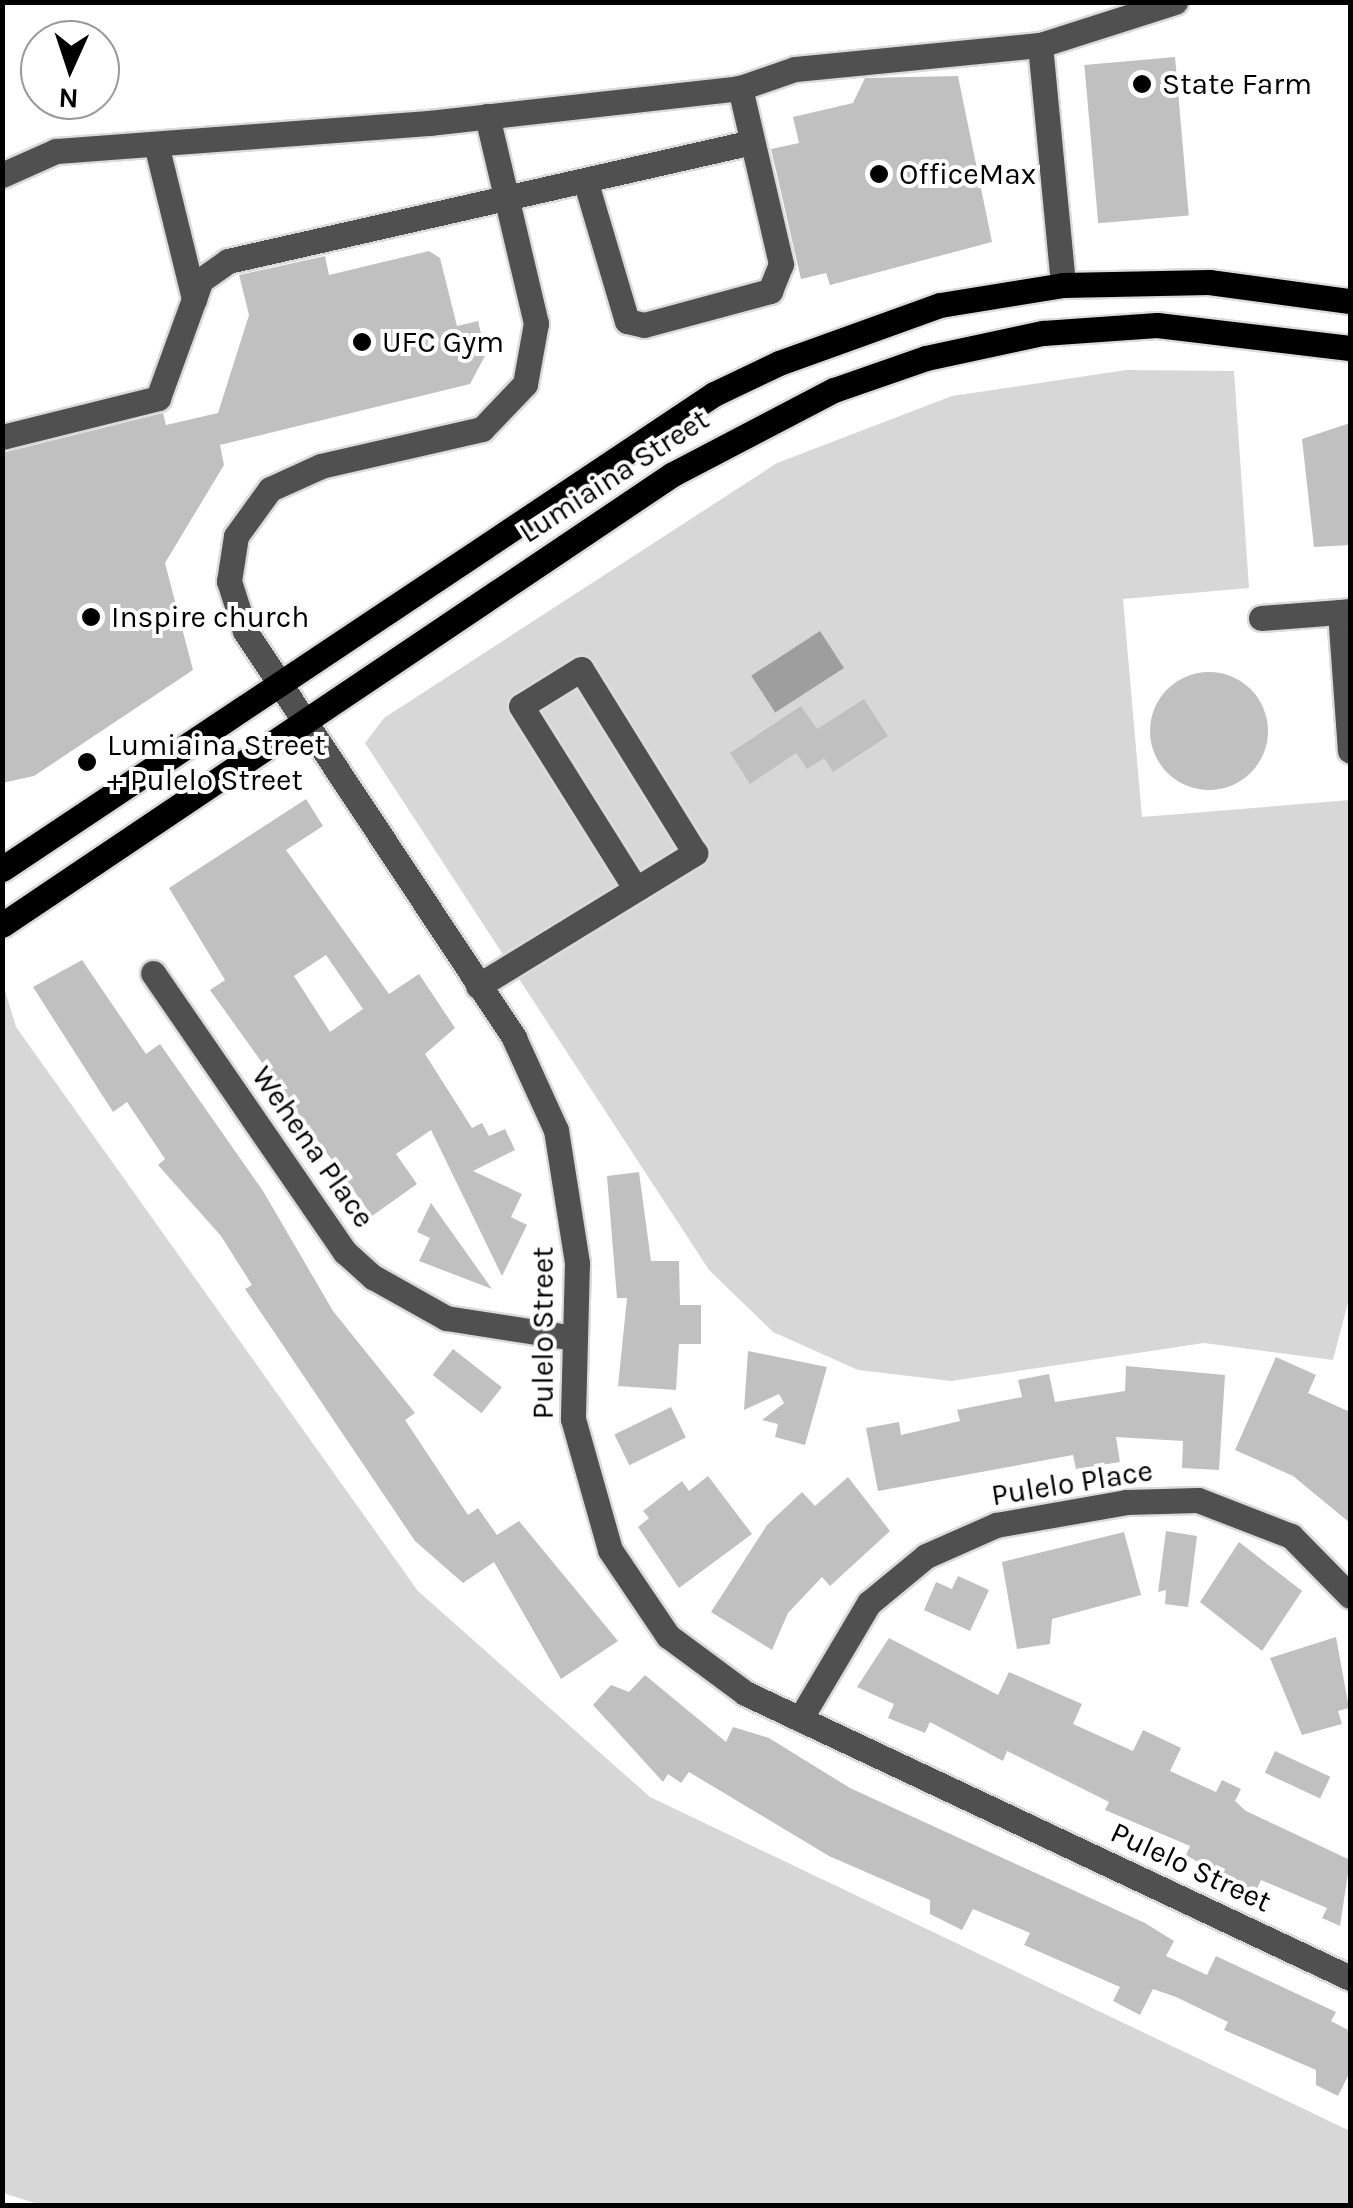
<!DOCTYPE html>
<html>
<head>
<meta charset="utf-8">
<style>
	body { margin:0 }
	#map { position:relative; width:1353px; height:2208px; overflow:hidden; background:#fff; font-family:Karla,sans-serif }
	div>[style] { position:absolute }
	.green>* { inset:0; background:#d7d7d7 }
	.water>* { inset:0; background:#9e9e9e; transform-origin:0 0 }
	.building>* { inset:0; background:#c0c0c0; transform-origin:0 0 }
	.round { border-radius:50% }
	.roads { filter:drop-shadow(2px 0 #dbdbdb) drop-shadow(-2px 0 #dbdbdb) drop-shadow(0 2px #dbdbdb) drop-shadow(0 -2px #dbdbdb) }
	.minor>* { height:25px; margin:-12.5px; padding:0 12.5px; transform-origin:12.5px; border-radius:12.5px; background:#505050 }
	.major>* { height:25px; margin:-12.5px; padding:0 12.5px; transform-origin:12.5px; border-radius:12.5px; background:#000 }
	.dots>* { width:28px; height:28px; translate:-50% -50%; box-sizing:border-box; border:5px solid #fff; border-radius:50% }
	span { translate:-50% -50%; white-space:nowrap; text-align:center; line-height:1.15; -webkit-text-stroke:8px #fff; paint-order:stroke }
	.poi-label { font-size:30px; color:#000 }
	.left { translate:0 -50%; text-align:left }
	.street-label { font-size:30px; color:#000 }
	.frame { position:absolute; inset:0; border:5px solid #000; pointer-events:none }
	.north { position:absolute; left:20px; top:20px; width:100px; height:100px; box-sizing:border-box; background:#fff; border:2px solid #999; border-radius:50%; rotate:183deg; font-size:28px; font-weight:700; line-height:40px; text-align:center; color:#000 }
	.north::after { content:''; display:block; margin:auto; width:35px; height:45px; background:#000; clip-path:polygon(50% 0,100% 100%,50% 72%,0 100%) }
</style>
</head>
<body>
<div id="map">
	<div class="green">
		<i style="clip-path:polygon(1126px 370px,1234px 371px,1249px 588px,1123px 599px,1142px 817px,1350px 800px,1350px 1295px,1333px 1360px,1204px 1343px,951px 1381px,858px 1370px,773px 1332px,709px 1270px,365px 743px,384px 718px,777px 463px,952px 396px)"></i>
		<i style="clip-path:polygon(3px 984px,16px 1027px,418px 1591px,650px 1797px,1350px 2131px,1350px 2205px,44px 2206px,3px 2193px)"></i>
	</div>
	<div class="water">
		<i style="left:820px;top:631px;width:44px;height:82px;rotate:57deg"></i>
	</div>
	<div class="building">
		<i style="left:1175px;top:57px;width:159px;height:91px;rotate:85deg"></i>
		<i style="clip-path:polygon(958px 76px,992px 242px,830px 285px,826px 273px,801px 279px,771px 149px,799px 143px,793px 117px,853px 103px,865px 78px)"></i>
		<i style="clip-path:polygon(429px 251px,440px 258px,457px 326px,478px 321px,486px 354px,470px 384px,220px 445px,224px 465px,165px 563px,193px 670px,34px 776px,2px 783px,2px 453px,163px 413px,166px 425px,218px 413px,249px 315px,239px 275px,325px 256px,329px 275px)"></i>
		<i style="clip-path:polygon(1350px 423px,1350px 545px,1314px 547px,1302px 439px)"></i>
		<i class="round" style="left:1150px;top:672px;width:118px;height:118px"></i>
		<i style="clip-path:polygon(864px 699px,888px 736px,833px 772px,824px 758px,807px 769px,796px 753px,750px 784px,730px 753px,801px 706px,817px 729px)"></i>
		<i style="clip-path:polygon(evenodd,306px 799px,323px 826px,286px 850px,389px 994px,419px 974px,455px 1028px,425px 1054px,472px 1128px,482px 1123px,489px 1136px,505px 1129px,515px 1150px,473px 1171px,522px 1194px,511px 1217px,527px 1225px,502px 1276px,431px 1130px,396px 1154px,417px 1184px,372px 1216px,210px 990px,225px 980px,169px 888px,306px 799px,326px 955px,363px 1009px,330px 1032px,294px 976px,326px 955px)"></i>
		<i style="clip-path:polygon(82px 960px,146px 1054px,160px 1044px,263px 1191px,333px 1311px,415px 1413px,405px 1420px,468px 1515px,478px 1508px,497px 1535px,519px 1521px,618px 1641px,561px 1679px,494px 1562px,463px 1583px,415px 1541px,245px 1289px,252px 1285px,221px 1236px,158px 1165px,165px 1159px,127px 1102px,113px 1112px,33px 987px)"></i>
		<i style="clip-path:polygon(639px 1172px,651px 1261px,679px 1261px,680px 1305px,701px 1305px,701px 1344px,679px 1344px,676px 1390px,618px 1386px,627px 1298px,617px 1298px,607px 1176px)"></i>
		<i style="clip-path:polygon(431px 1203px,441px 1217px,492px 1289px,419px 1261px,430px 1238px,417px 1232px)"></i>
		<i style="left:453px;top:1349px;width:62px;height:33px;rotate:38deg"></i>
		<i style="clip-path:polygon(748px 1351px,827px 1367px,805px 1445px,775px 1437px,778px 1424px,762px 1420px,784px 1403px,779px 1394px,744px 1410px)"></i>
		<i style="clip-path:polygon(1276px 1357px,1316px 1375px,1308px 1393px,1350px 1412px,1350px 1523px,1293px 1476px,1235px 1450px)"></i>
		<i style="clip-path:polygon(1126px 1366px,1225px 1375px,1219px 1470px,1182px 1468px,1183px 1441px,1116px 1437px,1120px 1462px,1076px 1469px,1073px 1455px,878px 1491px,866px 1428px,899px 1422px,901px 1435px,960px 1421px,957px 1410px,1022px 1397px,1018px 1380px,1049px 1374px,1055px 1402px,1125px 1391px)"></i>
		<i style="left:671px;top:1407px;width:34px;height:63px;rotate:64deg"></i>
		<i style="clip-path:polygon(708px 1476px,752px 1534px,679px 1588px,638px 1527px,649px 1518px,643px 1511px,682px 1481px,689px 1491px)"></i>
		<i style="clip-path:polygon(848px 1477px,890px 1531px,830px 1586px,822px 1577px,788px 1613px,772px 1650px,711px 1612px,767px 1525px,802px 1492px,815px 1506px)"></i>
		<i style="clip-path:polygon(1166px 1531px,1197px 1536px,1188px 1607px,1165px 1604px,1166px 1590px,1158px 1592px)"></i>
		<i style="clip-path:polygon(1124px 1532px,1141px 1595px,1052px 1619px,1050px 1644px,1017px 1649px,1002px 1562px)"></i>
		<i style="clip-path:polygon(1239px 1542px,1302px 1591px,1262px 1651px,1200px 1602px)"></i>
		<i style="clip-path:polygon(958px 1576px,989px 1590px,970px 1631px,924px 1610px,936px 1582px,952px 1589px)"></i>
		<i style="clip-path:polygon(1336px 1637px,1349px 1708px,1338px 1711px,1342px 1724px,1302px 1735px,1270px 1658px)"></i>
		<i style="clip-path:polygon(889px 1638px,998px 1695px,1009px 1672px,1082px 1704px,1073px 1724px,1133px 1751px,1143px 1730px,1181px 1748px,1170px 1771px,1216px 1792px,1222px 1780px,1241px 1789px,1235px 1801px,1246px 1811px,1350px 1860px,1340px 1926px,1322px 1918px,1327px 1908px,1261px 1880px,1255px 1893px,1223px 1877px,1186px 1855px,1190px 1846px,1105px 1810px,1109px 1802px,1007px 1751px,1003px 1761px,930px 1722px,925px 1733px,888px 1718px,894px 1704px,857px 1687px)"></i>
		<i style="clip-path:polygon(645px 1675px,726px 1742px,733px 1727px,769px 1738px,850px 1788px,1145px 1923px,1174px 1941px,1166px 1956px,1207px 1975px,1216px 1956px,1336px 2012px,1331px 2021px,1350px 2031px,1350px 2072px,1338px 2096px,1316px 2085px,1316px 2070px,1224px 2030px,1228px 2022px,1176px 1997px,1153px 1989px,1140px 2015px,1113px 2001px,1120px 1987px,1024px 1945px,1030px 1933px,973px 1909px,962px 1930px,930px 1914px,930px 1900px,829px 1856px,689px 1772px,681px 1783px,668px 1774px,663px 1782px,593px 1705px,611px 1685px,629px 1692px)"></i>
		<i style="left:1275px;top:1751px;width:61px;height:24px;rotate:25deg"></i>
	</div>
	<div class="roads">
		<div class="minor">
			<i style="left:1040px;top:45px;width:241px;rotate:84.5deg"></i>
			<i style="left:487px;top:116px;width:213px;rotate:76.7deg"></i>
			<i style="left:536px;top:323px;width:62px;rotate:100.2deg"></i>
			<i style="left:525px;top:384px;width:62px;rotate:133.7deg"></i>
			<i style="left:482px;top:429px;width:165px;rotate:167.1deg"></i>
			<i style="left:321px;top:466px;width:56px;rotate:155.7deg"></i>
			<i style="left:270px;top:489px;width:58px;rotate:125.9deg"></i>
			<i style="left:236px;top:536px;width:46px;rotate:98.8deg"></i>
			<i style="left:229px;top:581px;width:52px;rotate:72.3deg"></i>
			<i style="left:245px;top:631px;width:488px;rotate:56.5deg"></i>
			<i style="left:514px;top:1038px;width:101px;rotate:65.5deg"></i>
			<i style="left:556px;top:1130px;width:135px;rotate:81deg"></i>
			<i style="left:577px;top:1263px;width:156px;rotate:91.5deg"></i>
			<i style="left:573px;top:1419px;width:136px;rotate:74.2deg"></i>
			<i style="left:610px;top:1550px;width:104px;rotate:56deg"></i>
			<i style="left:668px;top:1636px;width:96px;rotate:36.5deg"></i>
			<i style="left:745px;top:1693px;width:669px;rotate:25.22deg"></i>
			<i style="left:156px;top:144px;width:160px;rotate:76.2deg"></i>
			<i style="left:2px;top:175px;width:59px;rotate:-24deg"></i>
			<i style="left:56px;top:151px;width:374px;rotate:-4.3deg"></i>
			<i style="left:429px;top:123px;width:313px;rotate:-6.4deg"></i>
			<i style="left:740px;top:88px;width:58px;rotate:-19.1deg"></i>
			<i style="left:795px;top:69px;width:246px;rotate:-5.6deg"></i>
			<i style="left:1040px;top:45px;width:142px;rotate:-17.7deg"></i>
			<i style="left:586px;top:183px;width:144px;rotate:73.5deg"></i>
			<i style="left:627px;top:321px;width:17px;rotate:13deg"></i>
			<i style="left:644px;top:325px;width:131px;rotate:-15.1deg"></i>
			<i style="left:770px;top:291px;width:29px;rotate:-68deg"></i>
			<i style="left:781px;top:264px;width:181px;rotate:-103.1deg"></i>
			<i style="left:2px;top:437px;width:161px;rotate:-14deg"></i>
			<i style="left:158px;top:398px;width:126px;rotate:-70deg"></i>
			<i style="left:201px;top:280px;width:33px;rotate:-35deg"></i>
			<i style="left:228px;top:261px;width:537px;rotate:-12.79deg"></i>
			<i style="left:1350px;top:611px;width:10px;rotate:174deg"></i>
			<i style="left:1340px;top:612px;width:139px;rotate:85.9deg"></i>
			<i style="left:1261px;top:618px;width:79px;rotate:-4.3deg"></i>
			<i style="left:153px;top:973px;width:339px;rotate:55.5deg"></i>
			<i style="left:345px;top:1252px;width:38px;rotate:42deg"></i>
			<i style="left:373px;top:1277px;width:84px;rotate:29.3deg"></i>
			<i style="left:446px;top:1318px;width:129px;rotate:8.9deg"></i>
			<i style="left:478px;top:986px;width:255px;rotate:-31.5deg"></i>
			<i style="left:695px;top:853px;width:216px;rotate:-121.8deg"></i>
			<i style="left:581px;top:669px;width:70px;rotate:148.3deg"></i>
			<i style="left:521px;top:706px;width:216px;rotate:57.9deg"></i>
			<i style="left:800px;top:1719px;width:135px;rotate:-59.3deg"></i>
			<i style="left:869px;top:1603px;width:74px;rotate:-39.5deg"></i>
			<i style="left:926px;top:1556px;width:77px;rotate:-23.9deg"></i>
			<i style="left:996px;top:1525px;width:132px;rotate:-10deg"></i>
			<i style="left:1126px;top:1502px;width:72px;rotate:-1.6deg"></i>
			<i style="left:1198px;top:1500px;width:100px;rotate:21.2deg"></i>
			<i style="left:1291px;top:1536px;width:84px;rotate:45.5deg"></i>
		</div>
		<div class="major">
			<i style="left:2px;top:869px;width:856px;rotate:-33.71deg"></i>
			<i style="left:714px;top:394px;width:72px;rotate:-25.5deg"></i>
			<i style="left:779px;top:363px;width:171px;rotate:-19.8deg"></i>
			<i style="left:940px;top:305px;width:125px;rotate:-9.2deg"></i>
			<i style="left:1063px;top:285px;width:146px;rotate:-1.2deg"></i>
			<i style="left:1209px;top:282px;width:142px;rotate:7.7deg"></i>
			<i style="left:2px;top:925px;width:808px;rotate:-33.91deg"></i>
			<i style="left:673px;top:474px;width:182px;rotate:-27.6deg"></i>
			<i style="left:834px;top:390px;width:97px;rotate:-19.2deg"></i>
			<i style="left:926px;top:358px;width:120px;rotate:-12.1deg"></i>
			<i style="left:1043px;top:333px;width:114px;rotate:-4deg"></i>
			<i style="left:1157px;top:325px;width:194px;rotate:6.8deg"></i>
		</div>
	</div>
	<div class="dots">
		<i style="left:1142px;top:84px;background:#000"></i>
		<i style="left:879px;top:174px;background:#000"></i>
		<i style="left:362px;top:342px;background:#000"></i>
		<i style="left:91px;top:617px;background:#000"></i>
		<i style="left:87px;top:762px;background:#000"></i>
	</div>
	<div class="poi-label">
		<span class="left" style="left:1162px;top:84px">State Farm</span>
		<span class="left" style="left:899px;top:174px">OfficeMax</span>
		<span class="left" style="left:382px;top:342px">UFC Gym</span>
		<span class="left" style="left:111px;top:617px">Inspire church</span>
		<span class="left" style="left:107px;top:762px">Lumiaina Street<br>+ Pulelo Street</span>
	</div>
	<div class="street-label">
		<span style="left:614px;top:476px;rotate:-33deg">Lumiaina Street</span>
		<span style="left:313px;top:1147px;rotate:55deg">Wehena Place</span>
		<span style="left:543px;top:1333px;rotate:-90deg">Pulelo Street</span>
		<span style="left:1072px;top:1483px;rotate:-9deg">Pulelo Place</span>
		<span style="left:1191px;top:1867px;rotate:25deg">Pulelo Street</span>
	</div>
	<div class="frame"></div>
	<div class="north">N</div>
</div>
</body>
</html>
